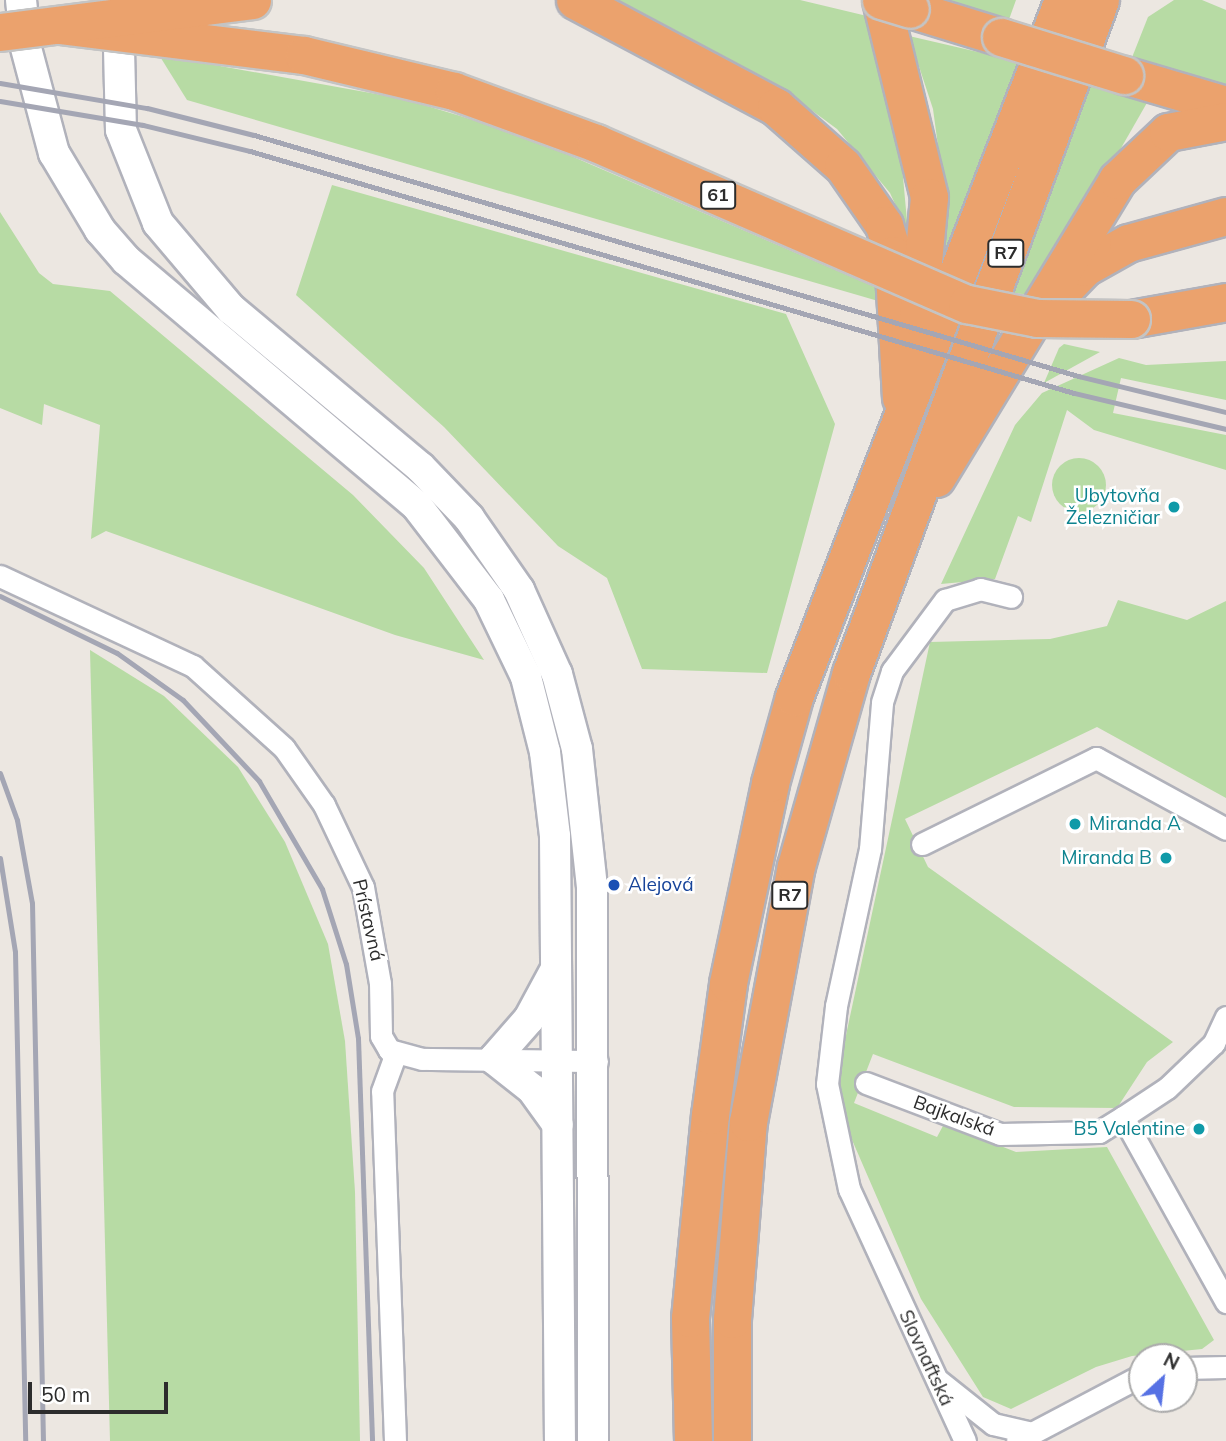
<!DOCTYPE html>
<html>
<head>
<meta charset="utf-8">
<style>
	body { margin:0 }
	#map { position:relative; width:1226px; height:1441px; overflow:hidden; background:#ece7e1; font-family:Mulish,sans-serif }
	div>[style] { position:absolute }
	.green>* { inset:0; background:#b7dba4 }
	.round { border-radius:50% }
	.roads { filter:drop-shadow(2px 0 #b1b2bb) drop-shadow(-2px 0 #b1b2bb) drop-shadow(0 2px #b1b2bb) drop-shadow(0 -2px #b1b2bb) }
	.minor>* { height:21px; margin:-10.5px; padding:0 10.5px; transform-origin:10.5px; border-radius:10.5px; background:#fff }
	.secondary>* { height:30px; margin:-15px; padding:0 15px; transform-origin:15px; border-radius:15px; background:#fff }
	.motorway>* { height:37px; margin:-18.5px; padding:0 18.5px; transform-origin:18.5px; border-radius:18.5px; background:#eba26d }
	.rail>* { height:5px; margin:-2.5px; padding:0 2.5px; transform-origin:2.5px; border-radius:2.5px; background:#a4a6b4 }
	.bridges { filter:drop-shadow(2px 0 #c4c4c4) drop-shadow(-2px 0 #c4c4c4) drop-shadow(0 2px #c4c4c4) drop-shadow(0 -2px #c4c4c4) }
	.motorway-bridge>* { height:37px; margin:-18.5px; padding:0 18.5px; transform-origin:18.5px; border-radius:18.5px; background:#eba26d }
	.dots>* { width:19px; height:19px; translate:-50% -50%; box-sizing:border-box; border:4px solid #fff; border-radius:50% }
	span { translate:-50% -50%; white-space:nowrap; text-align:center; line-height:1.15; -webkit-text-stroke:5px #fff; paint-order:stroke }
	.shield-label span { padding:2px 5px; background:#fff; border:2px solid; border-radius:5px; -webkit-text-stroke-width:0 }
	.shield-label { font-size:18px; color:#2c2c2c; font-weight:700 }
	.culture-label { font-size:19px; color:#0d838f }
	.right { translate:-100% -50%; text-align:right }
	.left { translate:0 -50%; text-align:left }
	.transit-label { font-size:19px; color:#164399 }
	.street-label { font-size:19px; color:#2c2c2c }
	.north { position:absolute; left:1128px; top:1343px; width:70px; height:70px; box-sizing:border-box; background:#fff; border:2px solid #ababab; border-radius:50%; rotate:27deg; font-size:19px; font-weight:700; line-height:28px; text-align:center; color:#2c2c2c }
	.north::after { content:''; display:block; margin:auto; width:24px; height:32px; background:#5671e4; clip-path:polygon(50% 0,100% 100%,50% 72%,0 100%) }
	.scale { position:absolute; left:28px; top:1382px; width:140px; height:32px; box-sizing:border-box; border:4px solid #2c2c2c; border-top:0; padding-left:9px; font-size:21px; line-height:24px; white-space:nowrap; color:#2c2c2c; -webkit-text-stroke:5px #fff; paint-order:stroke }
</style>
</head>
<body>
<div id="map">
	<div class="green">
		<i style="clip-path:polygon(611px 0,800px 0,867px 16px,900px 144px,908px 232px,890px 193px,837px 129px,799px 101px)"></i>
		<i style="clip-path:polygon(935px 0,1016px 0,1007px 25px)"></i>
		<i style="clip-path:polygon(1174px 0,1202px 0,1226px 10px,1226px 91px,1131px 60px,1148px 17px)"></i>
		<i style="clip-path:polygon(909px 36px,1025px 63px,953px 263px,939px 258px,943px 183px,933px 109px)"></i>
		<i style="clip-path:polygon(159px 55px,404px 99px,520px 134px,880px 289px,885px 303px,187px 100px)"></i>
		<i style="clip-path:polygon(1084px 81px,1148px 101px,1037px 295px,1009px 293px)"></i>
		<i style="clip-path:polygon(332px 185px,786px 314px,835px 424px,767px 673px,642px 669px,607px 578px,558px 546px,444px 427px,296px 295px)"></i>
		<i style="clip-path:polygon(0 212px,39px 273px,53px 284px,110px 291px,353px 495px,424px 568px,484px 660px,395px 635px,106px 531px,91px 539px,100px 425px,44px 404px,42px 425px,0 408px)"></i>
		<i style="clip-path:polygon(1064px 344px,1100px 352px,1044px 383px,1059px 348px)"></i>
		<i style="clip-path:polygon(1119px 358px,1146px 365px,1226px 361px,1226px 400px,1121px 378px,1113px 413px,1226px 435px,1226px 470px,1094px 430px,1067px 410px,1031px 522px,1018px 516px,995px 579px,941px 584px,1015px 425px,1042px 393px)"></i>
		<i class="round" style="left:1052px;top:458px;width:54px;height:54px"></i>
		<i style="clip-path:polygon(1118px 600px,1187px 620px,1226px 601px,1226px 798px,1097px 727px,905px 819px,928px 867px,1173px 1042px,1147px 1062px,1117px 1108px,1014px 1107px,873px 1054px,854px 1103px,937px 1137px,944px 1124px,1016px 1152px,1107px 1147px,1214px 1340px,1202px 1349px,1132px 1356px,1096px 1367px,1011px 1409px,983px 1397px,921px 1299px,833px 1096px,930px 642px,1050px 639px,1107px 626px)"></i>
		<i style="clip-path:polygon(90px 650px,164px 696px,238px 767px,285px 842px,328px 944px,345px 1041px,355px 1192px,360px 1441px,110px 1441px)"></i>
	</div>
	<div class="roads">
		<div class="minor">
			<i style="left:0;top:576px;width:213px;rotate:25deg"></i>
			<i style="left:193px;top:666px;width:122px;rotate:42deg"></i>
			<i style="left:284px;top:748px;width:70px;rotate:54.9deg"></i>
			<i style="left:324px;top:805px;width:91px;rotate:64.6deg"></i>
			<i style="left:363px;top:887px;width:97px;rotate:80deg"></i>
			<i style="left:380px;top:983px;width:53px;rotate:88.9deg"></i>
			<i style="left:381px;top:1036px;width:16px;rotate:60deg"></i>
			<i style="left:389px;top:1050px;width:34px;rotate:15deg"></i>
			<i style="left:422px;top:1059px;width:175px;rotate:0.7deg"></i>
			<i style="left:922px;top:844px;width:194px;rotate:-26.3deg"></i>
			<i style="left:1096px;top:758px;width:148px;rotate:28.6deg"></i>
			<i style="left:1226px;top:1017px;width:29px;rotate:115deg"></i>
			<i style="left:1214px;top:1043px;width:65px;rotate:136.2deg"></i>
			<i style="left:1167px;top:1088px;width:53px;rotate:146.6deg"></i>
			<i style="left:1123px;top:1117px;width:212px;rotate:60.9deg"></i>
			<i style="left:866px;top:1083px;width:143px;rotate:20.8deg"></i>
			<i style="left:1000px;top:1134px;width:99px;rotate:-1.2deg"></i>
			<i style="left:1099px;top:1132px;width:28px;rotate:-32deg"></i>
			<i style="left:1184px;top:1368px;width:42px;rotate:-1.4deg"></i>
			<i style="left:939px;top:1381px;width:69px;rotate:38.5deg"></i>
			<i style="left:993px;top:1424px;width:40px;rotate:13deg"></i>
			<i style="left:395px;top:1441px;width:350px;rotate:-92.1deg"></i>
			<i style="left:382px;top:1091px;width:38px;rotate:-70deg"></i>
			<i style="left:965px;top:1441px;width:277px;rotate:-114.7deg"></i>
			<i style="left:849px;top:1189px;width:107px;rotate:-101.8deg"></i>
			<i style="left:827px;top:1084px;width:79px;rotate:-83.4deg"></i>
			<i style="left:836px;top:1006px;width:161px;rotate:-77.8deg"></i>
			<i style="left:870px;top:849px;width:147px;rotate:-85.3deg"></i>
			<i style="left:882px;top:702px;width:33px;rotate:-72deg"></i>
			<i style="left:892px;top:671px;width:89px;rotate:-53.3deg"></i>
			<i style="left:945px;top:600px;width:37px;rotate:-17deg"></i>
			<i style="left:980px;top:589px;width:32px;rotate:14deg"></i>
			<i style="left:1017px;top:1441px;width:141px;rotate:-27.8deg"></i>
		</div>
		<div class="secondary">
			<i style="left:21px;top:0;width:10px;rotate:84deg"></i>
			<i style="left:26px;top:48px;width:109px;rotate:75.1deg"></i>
			<i style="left:54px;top:153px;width:90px;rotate:59.1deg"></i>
			<i style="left:100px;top:230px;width:40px;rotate:49deg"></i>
			<i style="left:126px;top:260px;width:381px;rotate:40.2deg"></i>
			<i style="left:417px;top:506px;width:118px;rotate:52.5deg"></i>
			<i style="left:489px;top:600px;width:85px;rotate:64.3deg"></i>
			<i style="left:526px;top:677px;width:77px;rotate:75.8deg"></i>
			<i style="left:545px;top:752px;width:85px;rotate:83.2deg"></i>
			<i style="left:555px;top:836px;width:605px;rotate:89.53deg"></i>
			<i style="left:119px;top:49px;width:81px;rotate:88.6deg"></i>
			<i style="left:121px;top:130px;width:100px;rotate:68.3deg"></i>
			<i style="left:158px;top:223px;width:113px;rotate:49.7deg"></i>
			<i style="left:231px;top:309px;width:246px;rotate:39.9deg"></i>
			<i style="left:420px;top:467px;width:71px;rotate:46.1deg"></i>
			<i style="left:469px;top:518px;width:88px;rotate:55.2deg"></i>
			<i style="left:519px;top:590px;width:92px;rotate:65.7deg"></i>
			<i style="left:557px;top:674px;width:78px;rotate:75.1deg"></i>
			<i style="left:577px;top:749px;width:138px;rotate:83.8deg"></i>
			<i style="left:592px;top:886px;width:555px;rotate:89.9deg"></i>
			<i style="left:556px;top:969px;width:57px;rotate:118.4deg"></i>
			<i style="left:529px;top:1019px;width:53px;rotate:131.2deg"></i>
			<i style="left:494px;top:1059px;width:48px;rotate:38.3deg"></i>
			<i style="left:532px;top:1089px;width:44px;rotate:54.2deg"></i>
		</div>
		<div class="motorway">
			<i style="left:575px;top:0;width:228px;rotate:28deg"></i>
			<i style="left:776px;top:107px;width:89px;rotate:41.4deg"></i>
			<i style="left:843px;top:166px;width:72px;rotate:55.2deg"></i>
			<i style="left:884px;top:225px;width:31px;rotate:73deg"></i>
			<i style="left:893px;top:255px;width:143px;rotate:86.8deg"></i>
			<i style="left:881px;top:0;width:203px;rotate:76.3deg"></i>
			<i style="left:929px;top:197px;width:120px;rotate:95.3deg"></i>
			<i style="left:910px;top:9px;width:95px;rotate:17.1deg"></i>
			<i style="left:1124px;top:75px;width:106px;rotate:16.4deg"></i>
			<i style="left:1058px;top:295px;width:39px;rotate:-46deg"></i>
			<i style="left:1085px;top:267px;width:49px;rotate:-29.2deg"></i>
			<i style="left:1128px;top:243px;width:102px;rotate:-15.4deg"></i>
			<i style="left:1131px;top:319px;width:97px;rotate:-10.1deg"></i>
			<i style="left:936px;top:478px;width:349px;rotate:-58.7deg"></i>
			<i style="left:1117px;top:180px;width:70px;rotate:-43.3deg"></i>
			<i style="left:1168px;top:132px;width:59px;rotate:-10.7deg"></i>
			<i style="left:693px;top:1441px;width:123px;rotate:-91.4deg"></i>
			<i style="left:690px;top:1318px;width:204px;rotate:-84.4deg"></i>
			<i style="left:710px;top:1115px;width:133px;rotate:-82.2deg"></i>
			<i style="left:728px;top:983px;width:204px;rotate:-78.1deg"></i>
			<i style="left:770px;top:783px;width:89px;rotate:-74.4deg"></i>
			<i style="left:794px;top:697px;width:747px;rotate:-68.9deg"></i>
			<i style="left:732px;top:1441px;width:122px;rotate:-90deg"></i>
			<i style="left:732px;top:1319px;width:198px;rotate:-85.4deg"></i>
			<i style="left:748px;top:1122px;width:260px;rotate:-79.4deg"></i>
			<i style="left:796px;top:866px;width:201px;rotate:-74.1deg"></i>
			<i style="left:851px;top:673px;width:718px;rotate:-69.7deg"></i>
		</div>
	</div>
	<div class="rail">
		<i style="left:0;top:83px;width:149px;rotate:9.7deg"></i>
		<i style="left:147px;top:108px;width:110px;rotate:14.2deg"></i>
		<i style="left:254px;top:135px;width:859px;rotate:16.3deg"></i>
		<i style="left:1078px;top:376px;width:152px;rotate:13.7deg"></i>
		<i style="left:0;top:101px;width:145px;rotate:9.5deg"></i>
		<i style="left:143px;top:125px;width:110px;rotate:13.7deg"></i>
		<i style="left:250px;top:151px;width:859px;rotate:16.37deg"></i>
		<i style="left:1074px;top:393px;width:156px;rotate:13.3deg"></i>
		<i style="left:0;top:596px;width:130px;rotate:26deg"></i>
		<i style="left:117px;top:653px;width:81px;rotate:35.5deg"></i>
		<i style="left:183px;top:700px;width:111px;rotate:46.8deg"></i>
		<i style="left:259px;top:781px;width:125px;rotate:59.7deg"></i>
		<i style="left:322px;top:889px;width:79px;rotate:72.3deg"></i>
		<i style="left:346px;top:964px;width:75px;rotate:80.8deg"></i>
		<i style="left:358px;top:1038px;width:403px;rotate:88deg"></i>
		<i style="left:0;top:773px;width:50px;rotate:70.1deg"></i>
		<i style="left:17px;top:820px;width:84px;rotate:79.8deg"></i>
		<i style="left:32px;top:903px;width:538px;rotate:88.83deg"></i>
		<i style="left:0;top:858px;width:95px;rotate:80.9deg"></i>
		<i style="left:15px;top:952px;width:489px;rotate:88.8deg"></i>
	</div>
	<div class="bridges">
		<div class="motorway-bridge">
			<i style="left:881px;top:0;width:30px;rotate:17deg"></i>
			<i style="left:59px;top:25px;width:247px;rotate:7deg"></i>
			<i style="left:304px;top:55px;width:154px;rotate:13.5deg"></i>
			<i style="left:454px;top:91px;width:151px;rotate:20.1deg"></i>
			<i style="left:596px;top:143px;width:404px;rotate:23.5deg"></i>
			<i style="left:967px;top:304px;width:71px;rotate:11.3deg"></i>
			<i style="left:1037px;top:318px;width:94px;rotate:0.6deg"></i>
			<i style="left:0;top:32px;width:254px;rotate:-7.2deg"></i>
			<i style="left:1001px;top:37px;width:129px;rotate:17.2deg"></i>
		</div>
	</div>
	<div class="dots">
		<i style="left:1174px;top:507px;background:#0f9aa8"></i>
		<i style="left:1075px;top:824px;background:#0f9aa8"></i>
		<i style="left:1166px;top:858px;background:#0f9aa8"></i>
		<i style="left:614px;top:885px;background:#1a4fb4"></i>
		<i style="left:1199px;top:1129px;background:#0f9aa8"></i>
	</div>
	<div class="shield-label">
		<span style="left:718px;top:195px">61</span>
		<span style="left:1006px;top:253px">R7</span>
		<span style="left:790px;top:895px">R7</span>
	</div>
	<div class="culture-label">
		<span class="right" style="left:1160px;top:507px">Ubytovňa<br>Železničiar</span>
		<span class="left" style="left:1089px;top:824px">Miranda A</span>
		<span class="right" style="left:1152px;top:858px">Miranda B</span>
		<span class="right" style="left:1185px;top:1129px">B5 Valentine</span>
	</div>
	<div class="transit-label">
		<span class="left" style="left:628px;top:885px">Alejová</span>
	</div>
	<div class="street-label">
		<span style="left:368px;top:920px;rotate:77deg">Prístavná</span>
		<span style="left:954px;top:1116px;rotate:20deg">Bajkalská</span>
		<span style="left:926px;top:1358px;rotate:65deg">Slovnaftská</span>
	</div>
	<div class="north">N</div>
	<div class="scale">50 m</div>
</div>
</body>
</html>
